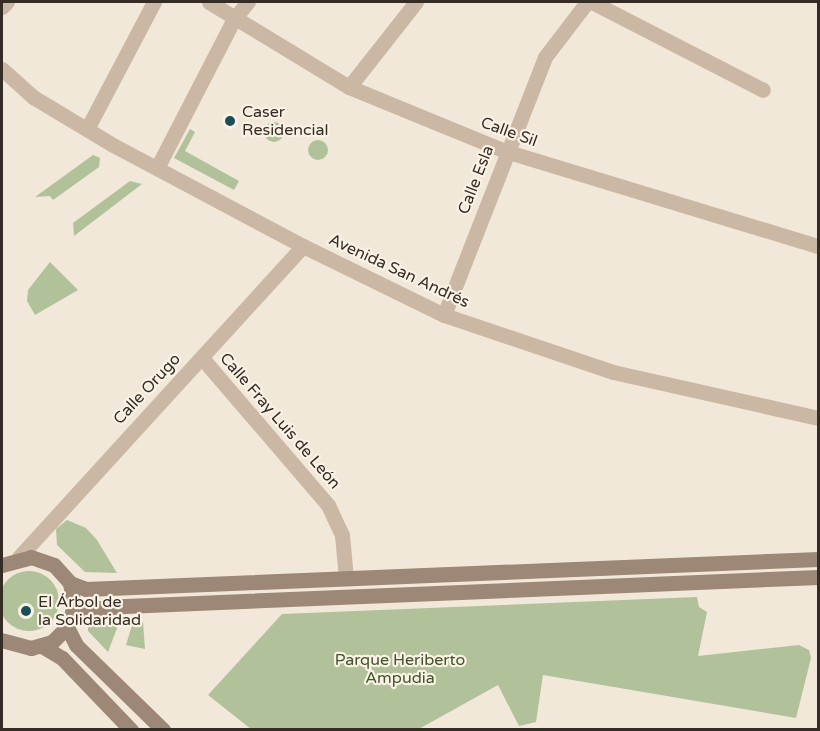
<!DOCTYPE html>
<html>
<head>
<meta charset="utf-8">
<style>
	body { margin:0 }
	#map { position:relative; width:820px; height:731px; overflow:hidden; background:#f2e8d9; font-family:"Varela Round",sans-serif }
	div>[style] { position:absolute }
	.green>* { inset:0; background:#b1c199 }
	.round { border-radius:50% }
	.minor>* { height:15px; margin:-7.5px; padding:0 7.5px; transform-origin:7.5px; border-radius:7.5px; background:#cab8a5 }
	.tertiary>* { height:15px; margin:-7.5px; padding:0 7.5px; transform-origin:7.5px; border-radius:7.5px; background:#cab8a5 }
	.secondary>* { height:15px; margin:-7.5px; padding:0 7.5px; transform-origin:7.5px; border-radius:7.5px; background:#9d8776 }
	.dots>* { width:16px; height:16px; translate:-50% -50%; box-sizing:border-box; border:3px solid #f9f2e5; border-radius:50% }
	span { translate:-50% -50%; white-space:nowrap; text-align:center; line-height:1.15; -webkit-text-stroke:4.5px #f9f2e5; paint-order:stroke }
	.poi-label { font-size:16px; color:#352c26 }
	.left { translate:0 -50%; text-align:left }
	.street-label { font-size:16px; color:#352c26 }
	.park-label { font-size:16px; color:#42542a }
	.frame { position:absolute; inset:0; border:3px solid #352c26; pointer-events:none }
</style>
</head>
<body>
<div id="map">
	<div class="green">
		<i class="round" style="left:264px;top:122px;width:20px;height:20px"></i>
		<i style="clip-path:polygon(190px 129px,195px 132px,185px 151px,239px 181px,234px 190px,174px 158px)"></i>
		<i class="round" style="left:308px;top:140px;width:20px;height:20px"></i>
		<i style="clip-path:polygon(93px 155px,100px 158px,99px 167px,53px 200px,50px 196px,35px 197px)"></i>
		<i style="clip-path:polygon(130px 181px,142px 184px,74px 236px,73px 223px)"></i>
		<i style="clip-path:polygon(50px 262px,78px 290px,35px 315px,27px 301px,28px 290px)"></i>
		<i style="clip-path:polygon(67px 520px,86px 528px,97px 540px,117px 573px,85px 572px,57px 545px,56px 529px)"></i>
		<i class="round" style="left:-1px;top:571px;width:60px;height:60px"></i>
		<i style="clip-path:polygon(697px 597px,699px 607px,707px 612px,698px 656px,799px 645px,809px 650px,811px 658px,796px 718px,543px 675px,536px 722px,519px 726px,498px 685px,417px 730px,251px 729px,208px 695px,282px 614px)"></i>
		<i style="clip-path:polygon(133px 622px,143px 622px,145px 649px,126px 645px)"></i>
		<i style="clip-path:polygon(119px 623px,108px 652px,88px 631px,88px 625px)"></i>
	</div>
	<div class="minor">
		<i style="left:209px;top:2px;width:164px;rotate:31.3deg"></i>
		<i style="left:349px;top:87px;width:169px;rotate:22.3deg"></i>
		<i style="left:505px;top:151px;width:327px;rotate:16.9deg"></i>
		<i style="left:592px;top:2px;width:192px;rotate:27.2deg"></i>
		<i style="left:2px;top:7px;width:7px;rotate:-45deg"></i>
		<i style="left:349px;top:87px;width:108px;rotate:-51.8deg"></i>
		<i style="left:87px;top:129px;width:144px;rotate:-62.2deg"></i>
		<i style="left:157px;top:168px;width:168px;rotate:-62.7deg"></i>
		<i style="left:234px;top:19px;width:22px;rotate:-51deg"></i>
		<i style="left:444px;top:315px;width:277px;rotate:-68.6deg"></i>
		<i style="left:545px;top:57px;width:69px;rotate:-52.6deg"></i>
		<i style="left:202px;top:358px;width:194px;rotate:49.4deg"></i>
		<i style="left:328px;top:505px;width:33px;rotate:65deg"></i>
		<i style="left:342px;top:535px;width:43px;rotate:84.7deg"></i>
		<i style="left:19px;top:557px;width:421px;rotate:-47.6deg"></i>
	</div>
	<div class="tertiary">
		<i style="left:2px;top:69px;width:42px;rotate:42.1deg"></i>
		<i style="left:33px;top:97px;width:93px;rotate:31deg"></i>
		<i style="left:113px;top:145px;width:215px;rotate:28deg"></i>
		<i style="left:303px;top:246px;width:157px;rotate:26.1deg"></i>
		<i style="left:444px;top:315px;width:178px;rotate:18.6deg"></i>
		<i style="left:613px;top:372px;width:210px;rotate:12.6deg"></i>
	</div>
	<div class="secondary">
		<i style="left:2px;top:565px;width:30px;rotate:-15deg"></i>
		<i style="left:31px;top:557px;width:24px;rotate:19deg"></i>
		<i style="left:54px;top:565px;width:24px;rotate:48deg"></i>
		<i style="left:70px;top:583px;width:23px;rotate:80deg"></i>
		<i style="left:74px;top:606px;width:22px;rotate:108deg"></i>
		<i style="left:67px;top:627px;width:21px;rotate:135deg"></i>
		<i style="left:52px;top:642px;width:22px;rotate:164deg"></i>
		<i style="left:31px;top:648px;width:30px;rotate:-165deg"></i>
		<i style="left:70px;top:583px;width:17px;rotate:21deg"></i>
		<i style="left:86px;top:589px;width:733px;rotate:-2.35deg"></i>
		<i style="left:72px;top:617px;width:21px;rotate:-23deg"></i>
		<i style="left:91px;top:609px;width:34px;rotate:-5deg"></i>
		<i style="left:125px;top:606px;width:694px;rotate:-2.4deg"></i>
		<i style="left:67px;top:627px;width:20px;rotate:63deg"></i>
		<i style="left:76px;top:645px;width:122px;rotate:44.3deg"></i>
		<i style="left:42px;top:646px;width:23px;rotate:31deg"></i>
		<i style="left:62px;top:658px;width:100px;rotate:46.2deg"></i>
	</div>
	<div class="dots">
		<i style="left:230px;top:121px;background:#1b4f57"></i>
		<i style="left:26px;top:611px;background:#1b4f57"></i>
	</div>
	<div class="poi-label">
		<span class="left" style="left:242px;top:121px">Caser<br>Residencial</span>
		<span class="left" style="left:38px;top:611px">El Árbol de<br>la Solidaridad</span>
	</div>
	<div class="street-label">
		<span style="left:509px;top:132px;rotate:20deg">Calle Sil</span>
		<span style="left:476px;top:180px;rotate:-69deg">Calle Esla</span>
		<span style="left:399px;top:271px;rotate:25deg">Avenida San Andrés</span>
		<span style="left:147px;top:389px;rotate:-47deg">Calle Orugo</span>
		<span style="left:280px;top:421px;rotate:49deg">Calle Fray Luis de León</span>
	</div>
	<div class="park-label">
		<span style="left:400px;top:669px">Parque Heriberto<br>Ampudia</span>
	</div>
	<div class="frame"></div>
</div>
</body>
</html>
